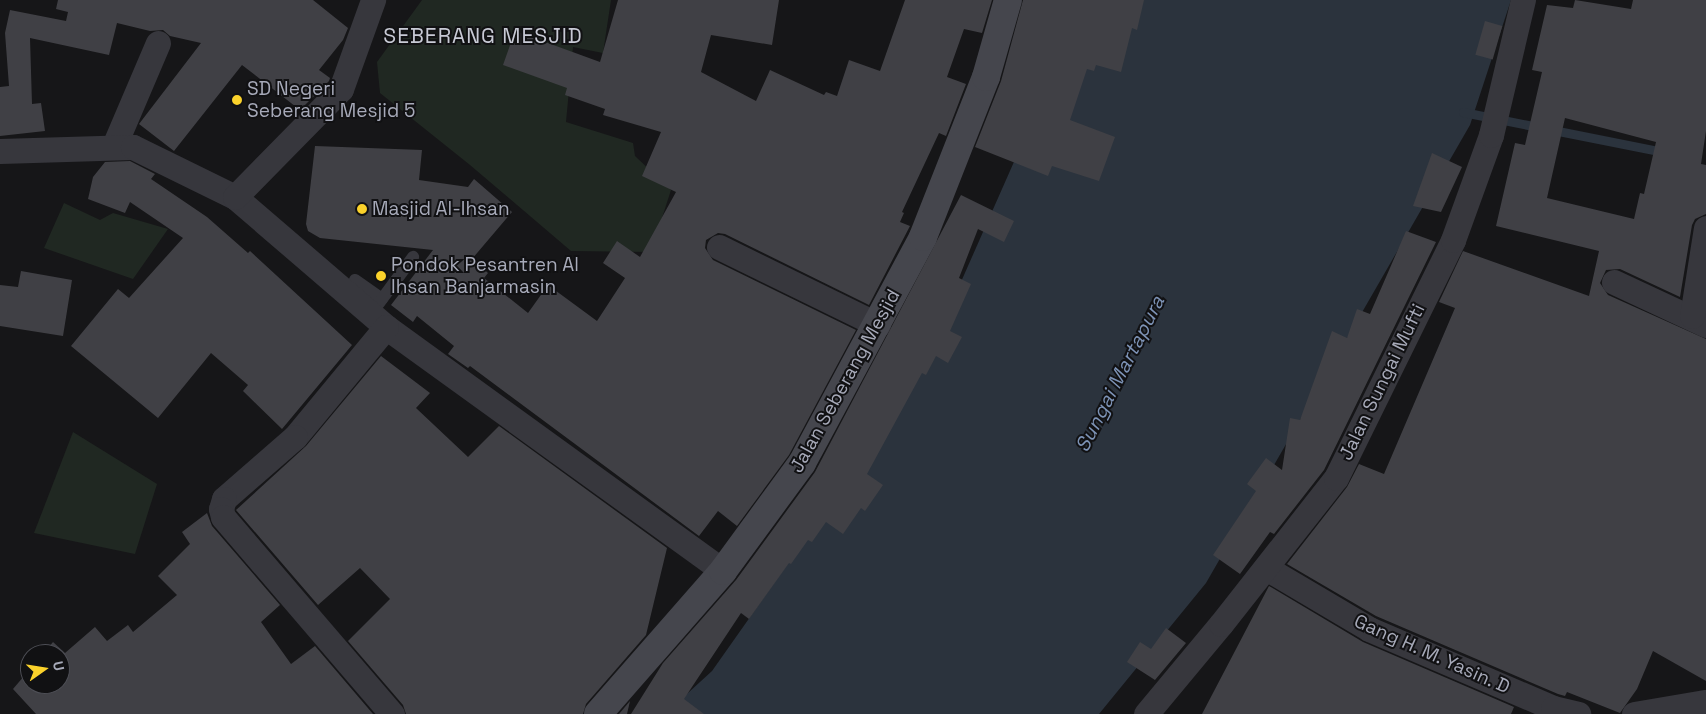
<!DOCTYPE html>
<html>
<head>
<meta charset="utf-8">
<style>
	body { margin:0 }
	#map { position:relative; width:1706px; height:714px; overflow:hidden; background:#161618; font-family:"Space Grotesk",sans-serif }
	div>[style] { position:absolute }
	.green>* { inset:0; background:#202822 }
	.water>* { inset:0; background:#2b333d }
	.stream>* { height:9px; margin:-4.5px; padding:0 4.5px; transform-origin:4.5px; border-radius:4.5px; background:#2b333d }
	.building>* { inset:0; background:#404045; transform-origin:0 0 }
	.lane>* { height:12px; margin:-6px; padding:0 6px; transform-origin:6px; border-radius:6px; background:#37373d }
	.street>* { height:25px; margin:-12.5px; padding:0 12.5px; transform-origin:12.5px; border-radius:12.5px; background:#37373d }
	.secondary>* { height:28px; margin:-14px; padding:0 14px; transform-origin:14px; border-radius:14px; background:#45464d }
	.dots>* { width:14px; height:14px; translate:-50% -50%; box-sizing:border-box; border:2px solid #111113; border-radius:50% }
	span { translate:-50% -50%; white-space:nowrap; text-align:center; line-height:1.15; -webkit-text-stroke:4px #111113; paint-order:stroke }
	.poi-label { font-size:19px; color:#a7aab9 }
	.left { translate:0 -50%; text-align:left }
	.street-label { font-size:19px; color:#a7aab9 }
	.water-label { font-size:20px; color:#7d93b6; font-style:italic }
	.quarter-label { font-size:21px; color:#c8cad5; letter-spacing:1px }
	.north { position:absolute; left:20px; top:644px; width:50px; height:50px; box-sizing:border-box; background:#111113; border:1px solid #4d4e55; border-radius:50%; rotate:77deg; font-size:14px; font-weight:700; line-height:20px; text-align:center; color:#a7aab9 }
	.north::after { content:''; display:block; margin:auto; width:18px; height:22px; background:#fbd22b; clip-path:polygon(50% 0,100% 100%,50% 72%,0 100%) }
</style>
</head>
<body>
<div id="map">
	<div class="green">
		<i style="clip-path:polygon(422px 0,611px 0,603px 53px,573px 47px,566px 122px,633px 143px,635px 156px,671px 190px,651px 252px,571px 251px,470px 165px,380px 93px,377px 62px)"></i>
		<i style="clip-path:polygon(64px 203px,100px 220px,113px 213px,168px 229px,133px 279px,44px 248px)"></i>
		<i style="clip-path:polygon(73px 432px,157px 484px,135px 554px,34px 533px)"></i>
	</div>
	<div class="water">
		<i style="clip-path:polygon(1062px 0,1511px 0,1470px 125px,1206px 583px,1099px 714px,665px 714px,712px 671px,919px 377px,1028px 130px)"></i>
	</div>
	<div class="stream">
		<i style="left:1463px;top:112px;width:205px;rotate:11.3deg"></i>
	</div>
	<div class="building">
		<i style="clip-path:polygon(58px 0,313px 0,348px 28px,343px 40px,319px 70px,330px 78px,329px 81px,300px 110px,242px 65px,174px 151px,139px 124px,201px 43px,170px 36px,163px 30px,150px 31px,117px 23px,109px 55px,30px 38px,32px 104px,41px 103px,45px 131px,0 136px,0 87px,9px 86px,5px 33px,10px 10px,66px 21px,68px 12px,56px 9px)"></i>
		<i style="clip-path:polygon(618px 0,779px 0,772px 45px,711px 35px,701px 72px,756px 101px,770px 70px,824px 95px,826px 92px,837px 96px,849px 60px,880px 71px,905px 0,992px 0,982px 33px,964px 29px,947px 77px,966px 84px,946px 136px,939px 133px,902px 212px,904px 213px,900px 222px,910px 226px,869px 305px,725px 234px,718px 233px,706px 240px,705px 248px,713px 260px,856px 330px,789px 455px,737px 526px,718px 511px,699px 536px,470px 366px,468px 368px,448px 354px,454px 346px,417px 316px,413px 322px,391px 305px,433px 250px,320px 238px,308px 231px,306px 224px,315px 146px,422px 150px,419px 180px,468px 187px,474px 179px,512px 212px,472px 259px,488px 273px,484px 278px,528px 313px,548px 285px,597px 321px,625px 278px,603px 263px,617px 241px,640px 257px,676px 192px,642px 176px,661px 132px,603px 115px,605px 109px,565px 95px,567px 88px,503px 65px,515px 31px,600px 62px)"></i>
		<i style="clip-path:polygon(1023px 0,1144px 0,1137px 30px,1132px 28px,1121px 72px,1096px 65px,1094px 71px,1087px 69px,1070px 120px,1115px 137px,1099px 181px,1052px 166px,1048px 176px,975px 147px,1001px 81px)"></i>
		<i style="clip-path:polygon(evenodd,1575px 0,1631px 9px,1633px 0,1706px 0,1706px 131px,1701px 164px,1706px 165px,1706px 214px,1695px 219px,1692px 225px,1680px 297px,1620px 269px,1606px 270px,1600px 283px,1608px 295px,1706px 339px,1706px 681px,1653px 651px,1637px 689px,1620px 713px,1567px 692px,1565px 696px,1558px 694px,1376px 616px,1287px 564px,1347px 487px,1359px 464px,1384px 474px,1455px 308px,1439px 302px,1463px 251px,1589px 296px,1599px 251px,1496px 226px,1515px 143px,1525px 145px,1542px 72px,1532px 70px,1547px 5px,1573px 8px,1575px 0,1565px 118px,1656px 142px,1644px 194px,1640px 193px,1634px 219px,1547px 198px,1565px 118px)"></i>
		<i style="left:1485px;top:21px;width:18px;height:35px;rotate:16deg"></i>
		<i style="clip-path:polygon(1432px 153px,1462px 167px,1441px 212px,1413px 206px)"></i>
		<i style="clip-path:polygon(130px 161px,155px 174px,151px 179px,207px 217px,248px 253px,250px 251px,352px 345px,282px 429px,243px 391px,248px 385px,211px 353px,158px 418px,71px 346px,118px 289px,129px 298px,183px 238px,130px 202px,125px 213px,88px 199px,93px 177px,105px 162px)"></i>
		<i style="clip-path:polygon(961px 195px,1014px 221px,1004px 242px,978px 229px,959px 278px,971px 284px,950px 331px,962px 337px,948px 363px,936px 356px,926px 375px,922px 373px,867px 474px,883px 485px,865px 511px,861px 508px,843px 534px,826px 522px,812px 542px,808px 540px,791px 564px,789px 563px,749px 619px,741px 613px,684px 699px,704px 714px,631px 714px,663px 663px,736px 580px,815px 472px)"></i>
		<i style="clip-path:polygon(1406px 231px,1436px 242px,1324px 470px,1274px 534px,1270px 532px,1240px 574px,1213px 555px,1256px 491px,1247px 484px,1266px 458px,1282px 470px,1290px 418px,1300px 420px,1332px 331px,1347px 338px,1357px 309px,1370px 314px)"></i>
		<i style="clip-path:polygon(21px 271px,72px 280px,63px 336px,0 326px,0 285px,18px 287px)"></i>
		<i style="clip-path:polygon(381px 356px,430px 393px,416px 408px,468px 457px,499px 426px,667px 548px,646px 635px,586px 704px,583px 714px,406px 714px,403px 705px,348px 641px,390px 599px,360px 568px,318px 605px,236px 510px,306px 446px)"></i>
		<i style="clip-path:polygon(207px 513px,212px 526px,280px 605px,261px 622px,291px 664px,315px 646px,373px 714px,36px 714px,13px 689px,30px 669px,30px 684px,60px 684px,60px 654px,43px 654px,53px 642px,65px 653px,95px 627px,107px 641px,128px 625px,133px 632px,177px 595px,158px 576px,190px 544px,182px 532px)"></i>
		<i style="clip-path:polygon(1269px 586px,1363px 642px,1514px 707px,1511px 714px,1202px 714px)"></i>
		<i style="clip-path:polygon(1166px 628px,1186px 643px,1155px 680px,1127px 662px,1140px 642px,1151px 649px)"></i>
		<i style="clip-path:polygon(630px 701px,627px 714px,619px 714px)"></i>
	</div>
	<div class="lane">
		<i style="left:355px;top:280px;width:33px;rotate:35deg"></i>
		<i style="left:371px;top:314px;width:71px;rotate:-53.6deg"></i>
	</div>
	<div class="street">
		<i style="left:114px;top:146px;width:112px;rotate:-66.9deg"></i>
		<i style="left:0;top:151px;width:133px;rotate:-1.7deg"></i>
		<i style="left:133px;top:147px;width:114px;rotate:26.1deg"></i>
		<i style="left:235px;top:197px;width:199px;rotate:40.7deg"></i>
		<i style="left:386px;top:327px;width:416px;rotate:35.9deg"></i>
		<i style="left:235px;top:197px;width:151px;rotate:-45.5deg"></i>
		<i style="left:341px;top:89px;width:95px;rotate:-70.2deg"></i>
		<i style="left:719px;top:247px;width:177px;rotate:26.1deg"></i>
		<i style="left:1614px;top:282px;width:102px;rotate:25.1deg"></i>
		<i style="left:1692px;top:316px;width:89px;rotate:-81deg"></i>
		<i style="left:386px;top:327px;width:143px;rotate:129.6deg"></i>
		<i style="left:295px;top:437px;width:94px;rotate:138.9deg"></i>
		<i style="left:224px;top:499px;width:10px;rotate:107deg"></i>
		<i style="left:221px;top:509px;width:8px;rotate:76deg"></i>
		<i style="left:223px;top:517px;width:260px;rotate:49.4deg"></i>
		<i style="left:1266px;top:568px;width:120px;rotate:30.6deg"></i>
		<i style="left:1369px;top:629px;width:200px;rotate:23.2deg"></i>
		<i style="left:1553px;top:708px;width:26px;rotate:13deg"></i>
		<i style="left:1146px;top:714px;width:117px;rotate:-50.2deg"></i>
		<i style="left:1221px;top:624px;width:186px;rotate:-51.8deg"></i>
		<i style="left:1336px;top:478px;width:265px;rotate:-63.8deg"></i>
		<i style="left:1453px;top:240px;width:112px;rotate:-70.1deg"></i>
		<i style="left:1491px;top:135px;width:139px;rotate:-76.7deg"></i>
		<i style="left:1634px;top:714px;width:73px;rotate:-9.5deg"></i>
	</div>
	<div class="secondary">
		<i style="left:598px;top:714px;width:190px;rotate:-48.8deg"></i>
		<i style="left:723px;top:571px;width:134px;rotate:-53.8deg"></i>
		<i style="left:802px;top:463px;width:256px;rotate:-61.8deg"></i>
		<i style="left:923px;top:237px;width:172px;rotate:-68.5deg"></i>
		<i style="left:986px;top:77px;width:80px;rotate:-74.1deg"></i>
	</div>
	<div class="dots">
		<i style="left:237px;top:100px;background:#fbd22b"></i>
		<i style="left:362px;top:209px;background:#fbd22b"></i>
		<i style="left:381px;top:276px;background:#fbd22b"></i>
	</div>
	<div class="poi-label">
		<span class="left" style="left:247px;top:100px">SD Negeri<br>Seberang Mesjid 5</span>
		<span class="left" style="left:372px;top:209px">Masjid Al-Ihsan</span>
		<span class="left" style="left:391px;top:276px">Pondok Pesantren Al<br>Ihsan Banjarmasin</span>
	</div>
	<div class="street-label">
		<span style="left:845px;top:381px;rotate:-61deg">Jalan Seberang Mesjid</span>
		<span style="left:1382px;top:382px;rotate:-64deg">Jalan Sungai Mufti</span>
		<span style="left:1432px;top:654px;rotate:24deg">Gang H. M. Yasin. D</span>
	</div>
	<div class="water-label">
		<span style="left:1120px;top:374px;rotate:-63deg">Sungai Martapura</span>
	</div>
	<div class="quarter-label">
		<span style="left:483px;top:36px">SEBERANG MESJID</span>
	</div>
	<div class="north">U</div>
</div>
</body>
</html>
